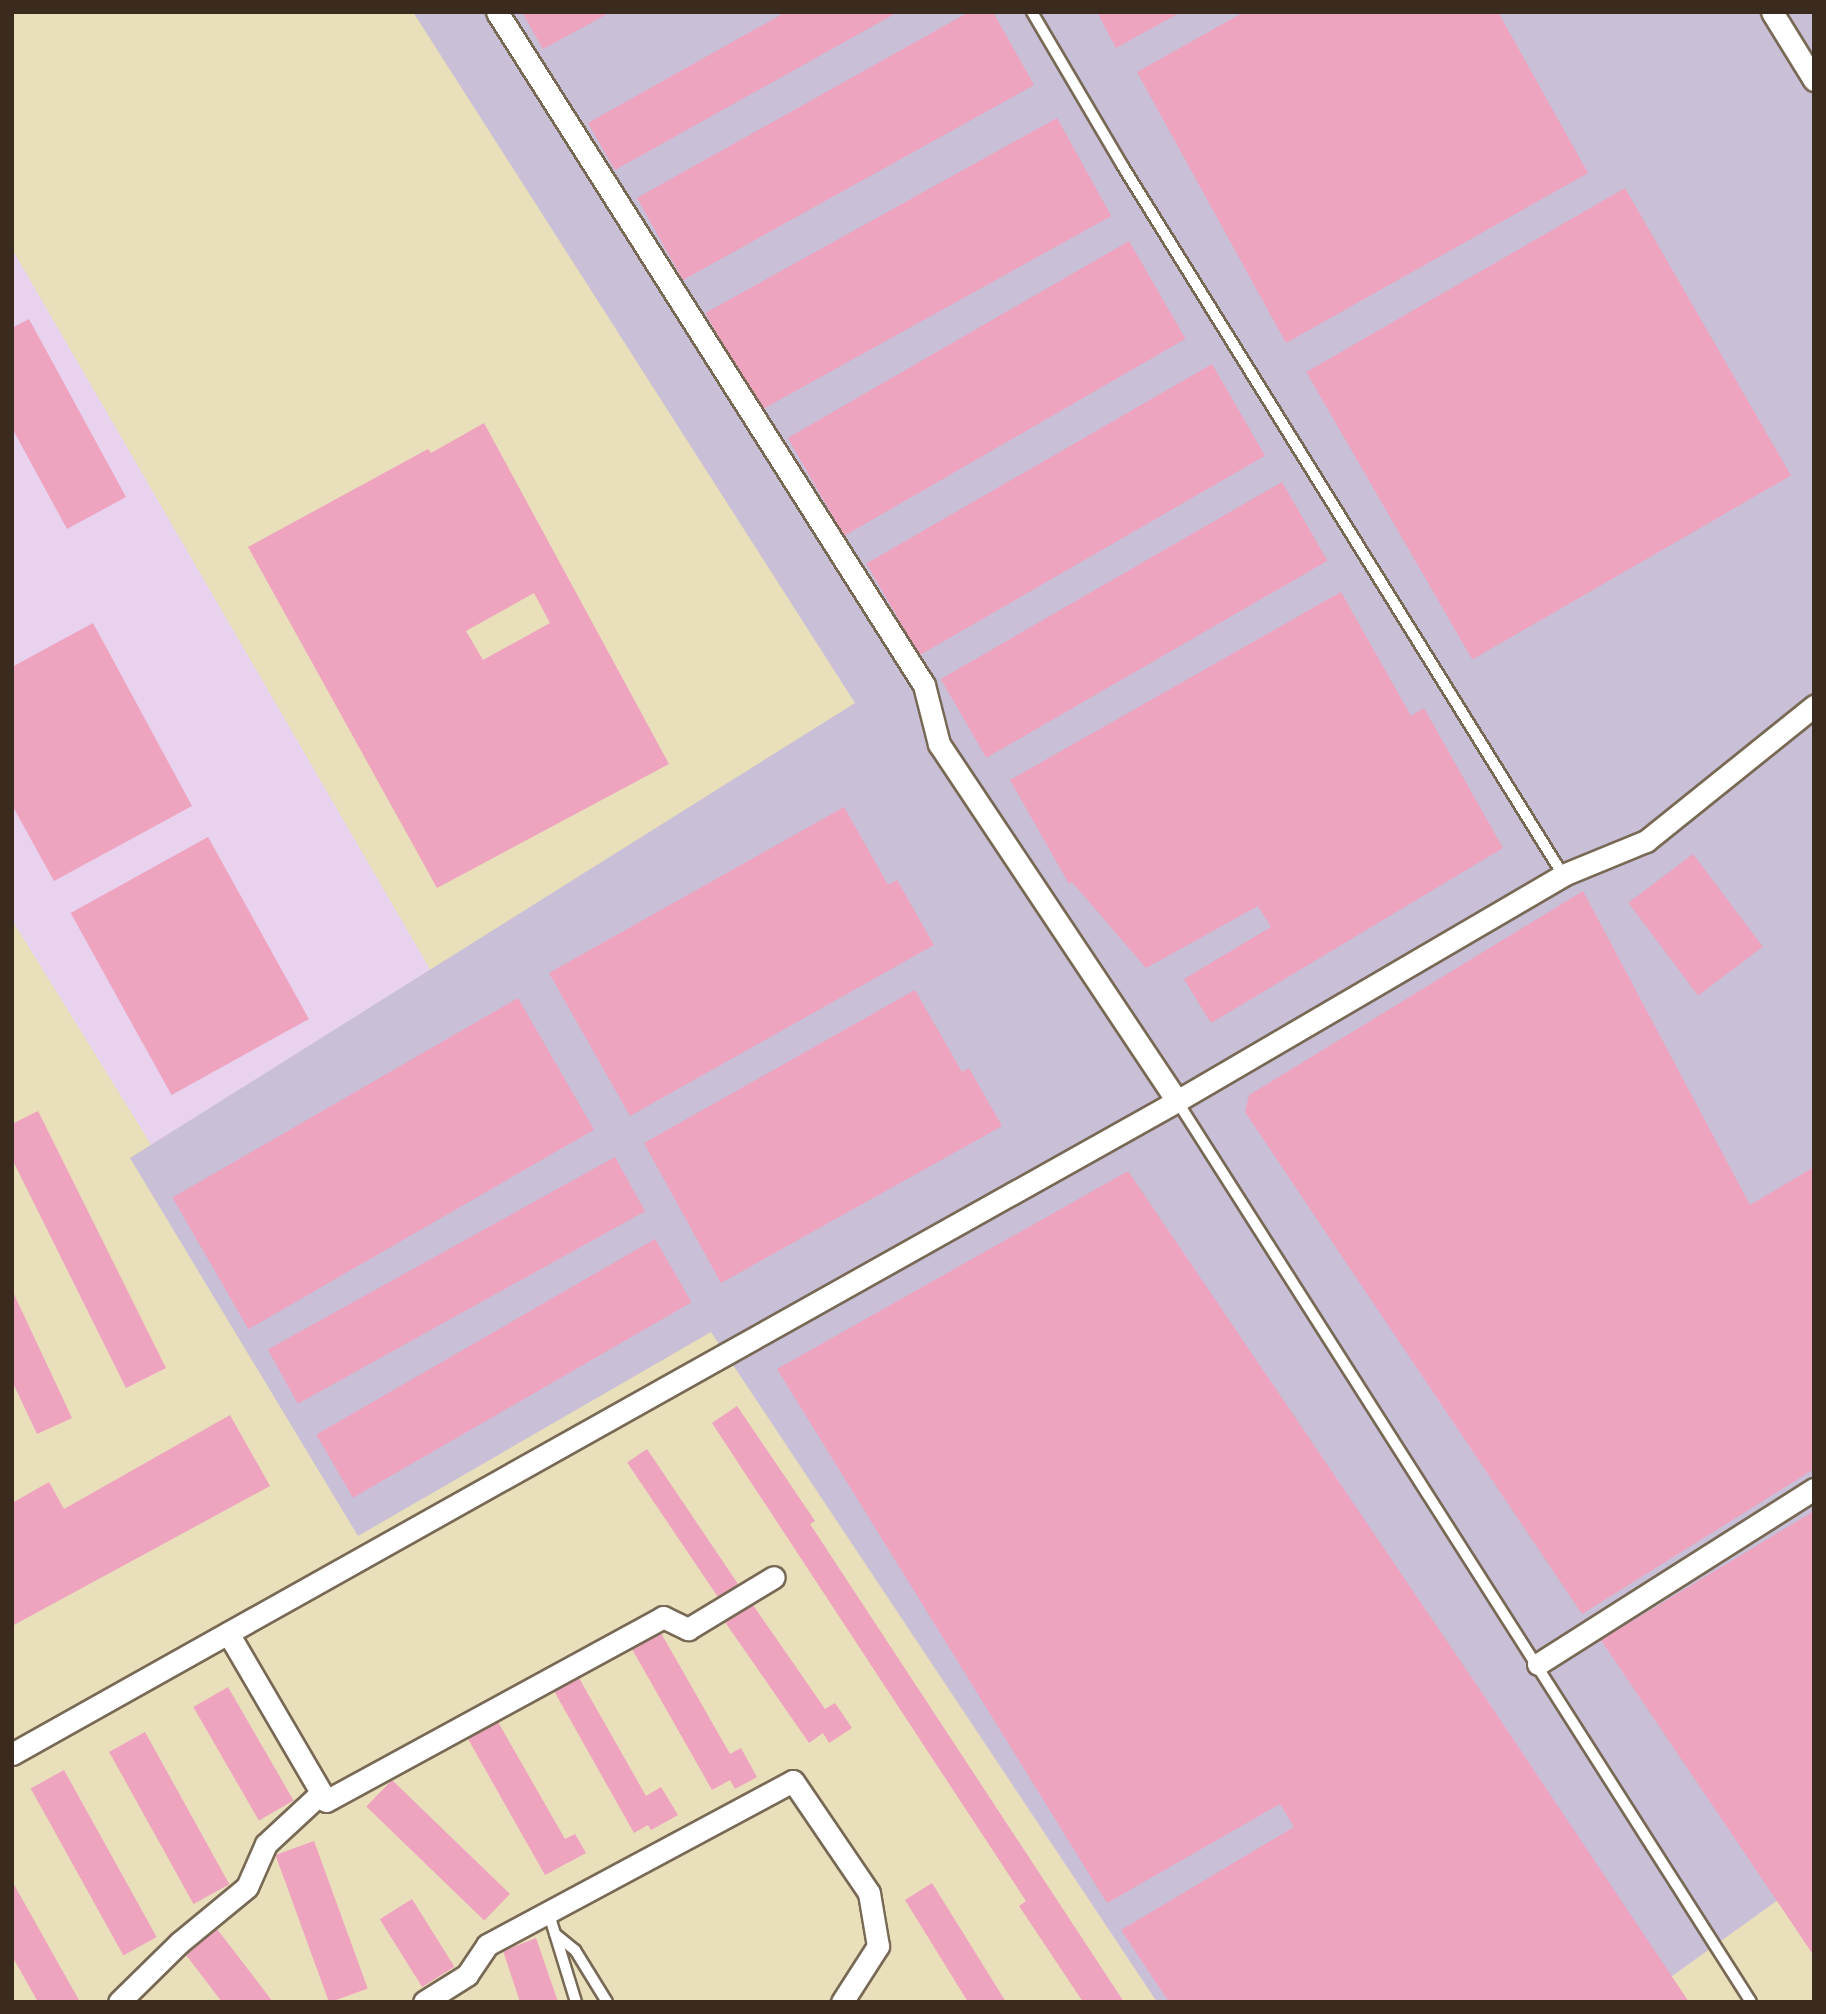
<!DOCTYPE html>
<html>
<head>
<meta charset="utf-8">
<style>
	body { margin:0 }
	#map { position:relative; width:1826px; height:2014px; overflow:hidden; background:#e9dfbb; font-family:Mynerve,sans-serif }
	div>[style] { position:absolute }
	.built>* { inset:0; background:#e8d2ee }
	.industrial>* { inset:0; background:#c9bfd7 }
	.building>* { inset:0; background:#eea3bf; transform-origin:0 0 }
	.roads { filter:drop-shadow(2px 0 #786955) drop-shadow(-2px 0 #786955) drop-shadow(0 2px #786955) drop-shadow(0 -2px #786955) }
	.service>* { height:10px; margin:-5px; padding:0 5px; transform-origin:5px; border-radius:5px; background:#fff }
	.minor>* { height:21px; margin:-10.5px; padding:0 10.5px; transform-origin:10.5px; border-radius:10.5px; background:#fff }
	span { translate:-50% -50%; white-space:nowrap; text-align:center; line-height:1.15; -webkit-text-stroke:6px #f6f6f2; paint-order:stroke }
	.frame { position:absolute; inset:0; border:14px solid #3b2a1e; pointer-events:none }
</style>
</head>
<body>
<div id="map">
	<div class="built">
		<i style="clip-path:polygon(12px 249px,431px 971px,152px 1146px,12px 920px)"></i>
	</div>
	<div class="industrial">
		<i style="clip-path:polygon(413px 12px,1814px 12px,1814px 1874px,1636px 2002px,1157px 2002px,711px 1332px,358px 1536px,130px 1158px,855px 703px)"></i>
	</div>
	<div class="building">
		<i style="clip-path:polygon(522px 12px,611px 12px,543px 49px)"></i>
		<i style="clip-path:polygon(786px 12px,898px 12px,615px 170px,588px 123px)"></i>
		<i style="clip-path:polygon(969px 12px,993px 12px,1034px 85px,683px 280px,637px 198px)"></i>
		<i style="clip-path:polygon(1097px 12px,1181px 12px,1116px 48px)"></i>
		<i style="clip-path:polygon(1244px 12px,1498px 12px,1588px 173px,1286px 343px,1137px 72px)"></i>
		<i style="left:1057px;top:118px;width:112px;height:402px;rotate:61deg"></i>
		<i style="left:1625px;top:188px;width:332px;height:368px;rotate:60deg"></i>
		<i style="left:1129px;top:241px;width:113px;height:394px;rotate:60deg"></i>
		<i style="clip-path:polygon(29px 319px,126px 497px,67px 529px,12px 428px,12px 328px)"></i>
		<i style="left:1212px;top:364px;width:106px;height:399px;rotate:60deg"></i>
		<i style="clip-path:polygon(evenodd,484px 423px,669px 764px,437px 888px,248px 547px,428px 449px,431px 453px,484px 423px,534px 593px,550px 623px,483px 660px,466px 631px,534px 593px)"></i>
		<i style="left:1282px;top:482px;width:91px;height:394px;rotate:60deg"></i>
		<i style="clip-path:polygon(1341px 592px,1411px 716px,1424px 708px,1503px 848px,1211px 1023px,1184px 979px,1271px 927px,1258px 906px,1146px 968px,1072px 882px,1069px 884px,1010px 780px)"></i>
		<i style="clip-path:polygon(93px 623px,192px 806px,54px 881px,12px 805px,12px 667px)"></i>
		<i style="clip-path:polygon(844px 807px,888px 885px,897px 880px,934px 945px,630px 1116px,549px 973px)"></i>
		<i style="left:208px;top:837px;width:208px;height:157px;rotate:61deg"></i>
		<i style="left:1693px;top:854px;width:116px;height:81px;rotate:53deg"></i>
		<i style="clip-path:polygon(1583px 891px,1750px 1205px,1814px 1167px,1814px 1469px,1582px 1614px,1245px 1112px,1249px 1095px)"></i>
		<i style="clip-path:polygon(915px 990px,962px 1072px,969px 1068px,1002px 1126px,721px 1283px,644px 1143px)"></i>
		<i style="left:518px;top:998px;width:152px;height:399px;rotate:60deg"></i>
		<i style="clip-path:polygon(38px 1111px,166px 1368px,126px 1388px,12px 1159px,12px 1124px)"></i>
		<i style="left:615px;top:1157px;width:62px;height:397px;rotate:61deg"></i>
		<i style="clip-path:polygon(1128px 1171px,1493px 1709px,1689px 2002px,1169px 2002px,1121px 1930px,1294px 1827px,1280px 1804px,1107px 1903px,777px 1369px)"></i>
		<i style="left:655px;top:1239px;width:73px;height:391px;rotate:60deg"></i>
		<i style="clip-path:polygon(12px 1290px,72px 1418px,37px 1434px,12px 1381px)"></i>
		<i style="clip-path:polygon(737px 1406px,815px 1521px,810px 1524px,1124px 2002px,1083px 2002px,1019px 1906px,1026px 1901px,712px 1423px)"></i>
		<i style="clip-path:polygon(230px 1415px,270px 1486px,12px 1626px,12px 1503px,49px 1482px,64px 1509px)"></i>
		<i style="left:647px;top:1449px;width:163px;height:24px;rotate:56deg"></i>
		<i style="clip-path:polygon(1814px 1511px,1814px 1956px,1601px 1640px)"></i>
		<i style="clip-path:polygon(753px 1605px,825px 1709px,835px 1703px,852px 1728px,829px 1743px,823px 1733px,809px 1743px,725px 1622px)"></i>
		<i style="clip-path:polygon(661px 1633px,730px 1754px,741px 1748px,757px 1777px,735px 1789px,730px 1780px,712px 1790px,632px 1649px)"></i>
		<i style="clip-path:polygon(579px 1678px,646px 1796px,661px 1787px,678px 1815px,651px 1830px,648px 1825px,634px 1833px,554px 1691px)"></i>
		<i style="left:228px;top:1687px;width:131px;height:40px;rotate:60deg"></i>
		<i style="clip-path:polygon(498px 1722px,565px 1839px,575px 1834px,586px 1853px,545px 1875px,468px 1739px)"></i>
		<i style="left:145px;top:1732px;width:174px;height:41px;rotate:61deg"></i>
		<i style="left:64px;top:1770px;width:191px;height:38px;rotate:61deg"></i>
		<i style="left:392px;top:1780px;width:164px;height:37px;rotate:44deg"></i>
		<i style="left:314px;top:1841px;width:157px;height:41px;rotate:70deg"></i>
		<i style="clip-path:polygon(12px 1881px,80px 2002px,38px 2002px,12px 1956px)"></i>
		<i style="clip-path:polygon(932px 1883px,1006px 2002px,968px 2002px,905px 1900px)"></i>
		<i style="left:412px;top:1899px;width:80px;height:38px;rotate:58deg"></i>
		<i style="clip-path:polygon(217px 1929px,273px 2002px,222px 2002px,186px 1955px)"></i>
		<i style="clip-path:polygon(536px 1938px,558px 2002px,520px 2002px,503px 1951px)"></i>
	</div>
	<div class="roads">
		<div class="service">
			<i style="left:1032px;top:12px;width:178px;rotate:59.5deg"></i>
			<i style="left:1122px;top:165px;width:836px;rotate:58.15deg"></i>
			<i style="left:1177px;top:1101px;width:1068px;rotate:57.5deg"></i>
			<i style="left:548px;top:1911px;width:95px;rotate:72.9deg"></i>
			<i style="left:555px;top:1934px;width:26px;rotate:39deg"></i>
			<i style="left:575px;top:1950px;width:61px;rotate:58.4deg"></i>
		</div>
		<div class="minor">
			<i style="left:497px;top:12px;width:797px;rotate:57.61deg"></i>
			<i style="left:924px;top:685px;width:61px;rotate:75.7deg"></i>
			<i style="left:939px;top:744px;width:429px;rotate:56.3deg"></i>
			<i style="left:1772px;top:12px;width:80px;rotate:58.3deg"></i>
			<i style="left:228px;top:1633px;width:194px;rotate:59.7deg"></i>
			<i style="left:326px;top:1801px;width:384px;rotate:-28.6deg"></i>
			<i style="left:663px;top:1617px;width:28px;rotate:26deg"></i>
			<i style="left:688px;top:1629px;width:100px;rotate:-31.2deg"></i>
			<i style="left:1538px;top:1664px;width:327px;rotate:-32.4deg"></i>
			<i style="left:12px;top:1754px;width:1336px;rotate:-29.27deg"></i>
			<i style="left:1177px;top:1101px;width:447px;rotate:-30.3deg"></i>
			<i style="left:1563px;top:875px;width:90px;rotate:-22.3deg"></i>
			<i style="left:1646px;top:841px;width:216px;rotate:-38.8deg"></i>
			<i style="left:119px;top:2002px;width:84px;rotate:-44.5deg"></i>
			<i style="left:179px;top:1943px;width:88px;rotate:-39.5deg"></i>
			<i style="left:247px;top:1887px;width:47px;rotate:-66.2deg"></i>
			<i style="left:266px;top:1844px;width:75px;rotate:-42.8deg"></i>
			<i style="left:424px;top:2002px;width:51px;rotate:-32.1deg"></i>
			<i style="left:467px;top:1975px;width:36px;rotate:-56deg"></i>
			<i style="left:487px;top:1945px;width:347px;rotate:-28.2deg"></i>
			<i style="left:793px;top:1781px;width:135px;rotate:55.8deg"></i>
			<i style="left:869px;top:1893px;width:54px;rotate:80.4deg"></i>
			<i style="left:878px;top:1946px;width:67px;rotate:122.7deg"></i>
		</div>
	</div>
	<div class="frame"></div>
</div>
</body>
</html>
